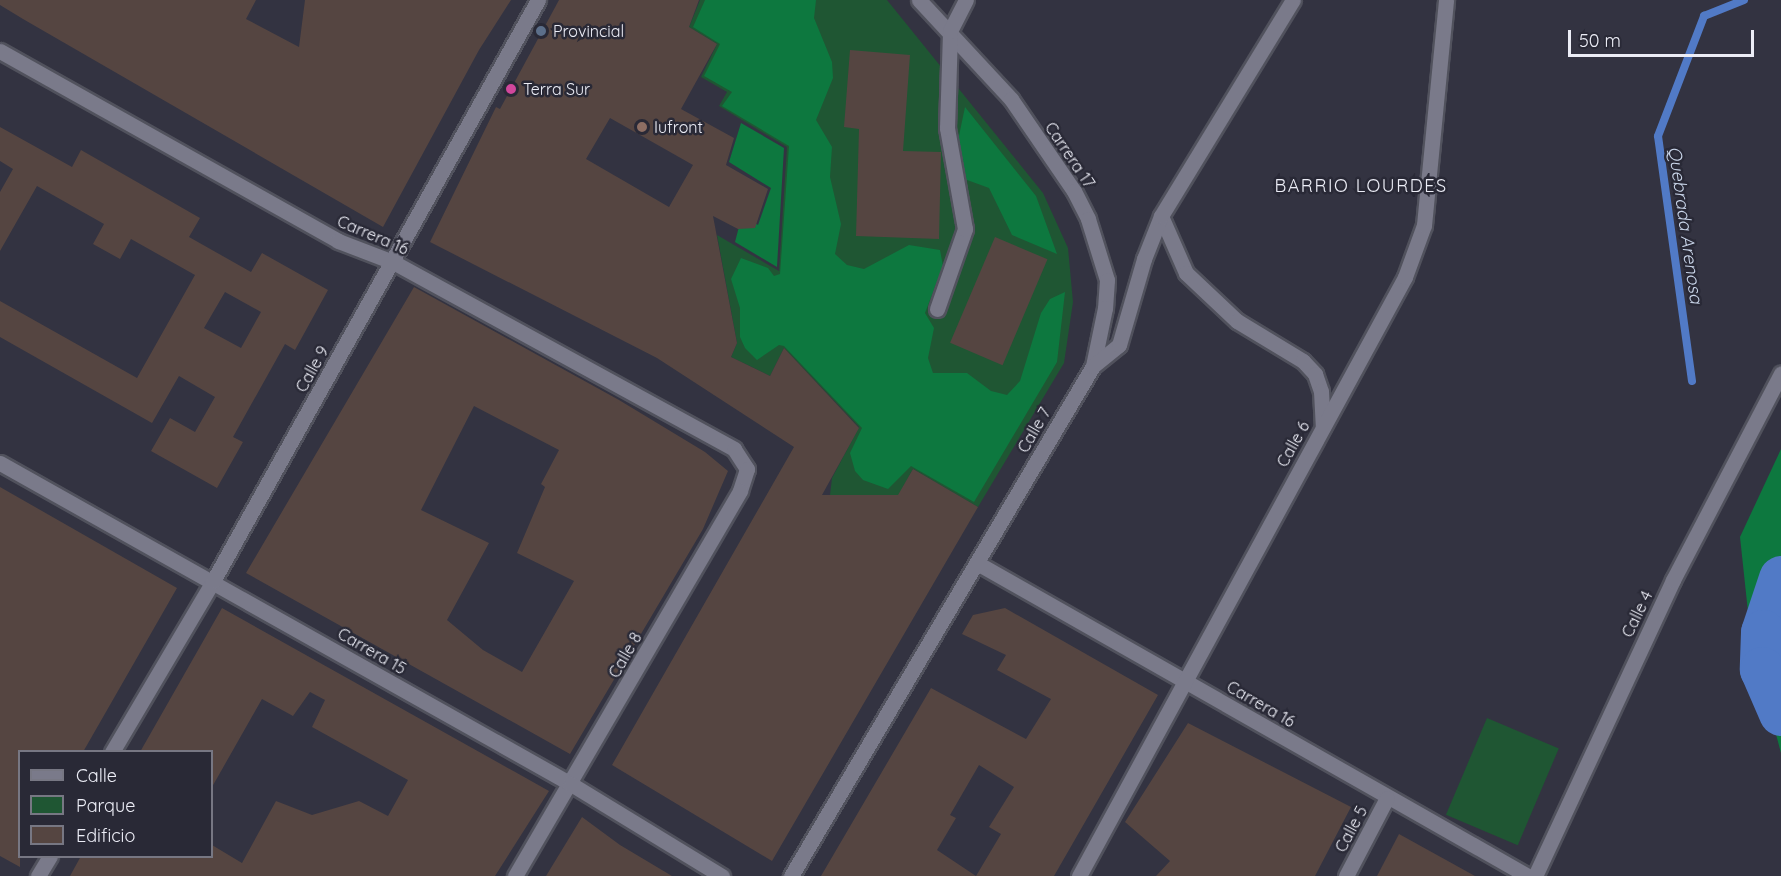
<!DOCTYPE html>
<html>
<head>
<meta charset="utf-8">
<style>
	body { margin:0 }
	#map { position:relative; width:1781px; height:876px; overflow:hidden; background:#333341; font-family:Quicksand,sans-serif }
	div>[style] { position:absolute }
	.green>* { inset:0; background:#1f5633; transform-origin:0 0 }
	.forest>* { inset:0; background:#0d783f }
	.stream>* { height:8px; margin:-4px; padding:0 4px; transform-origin:4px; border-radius:4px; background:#517ac6 }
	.river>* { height:45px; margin:-22.5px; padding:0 22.5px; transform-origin:22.5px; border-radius:22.5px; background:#517ac6 }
	.building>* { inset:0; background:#554541; transform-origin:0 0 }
	.roads { filter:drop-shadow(2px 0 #51525d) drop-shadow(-2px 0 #51525d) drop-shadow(0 2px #51525d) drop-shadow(0 -2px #51525d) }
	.minor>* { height:15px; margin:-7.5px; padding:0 7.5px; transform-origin:7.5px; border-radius:7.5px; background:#7a7a8a }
	.dots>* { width:16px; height:16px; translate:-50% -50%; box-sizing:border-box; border:3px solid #292936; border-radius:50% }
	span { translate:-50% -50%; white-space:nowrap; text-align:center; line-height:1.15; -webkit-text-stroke:5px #292936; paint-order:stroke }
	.poi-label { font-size:16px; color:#ecedf6 }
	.left { translate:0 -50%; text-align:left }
	.street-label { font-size:16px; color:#ecedf6 }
	.neighbourhood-label { font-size:18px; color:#ecedf6; letter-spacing:1.5px }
	.water-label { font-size:18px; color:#cad6ea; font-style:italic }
	.legend { position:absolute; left:18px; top:750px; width:195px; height:108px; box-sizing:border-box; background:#292936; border:2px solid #777783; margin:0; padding:8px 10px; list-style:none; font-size:18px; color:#ecedf6 }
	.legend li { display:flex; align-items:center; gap:12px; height:30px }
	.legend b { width:30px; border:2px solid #777783 }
	.scale { position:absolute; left:1568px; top:30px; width:186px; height:27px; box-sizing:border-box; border:3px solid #ecedf6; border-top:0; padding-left:8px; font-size:18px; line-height:21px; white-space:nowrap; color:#ecedf6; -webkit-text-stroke:4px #292936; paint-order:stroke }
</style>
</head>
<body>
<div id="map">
	<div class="green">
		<i style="clip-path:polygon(700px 0,887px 0,1043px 193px,1068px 248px,1073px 302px,1064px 363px,978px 507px,913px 469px,880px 529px,880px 495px,830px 495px,832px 478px,859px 427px,784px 348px,770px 376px,731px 357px,737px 343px,717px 235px,779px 271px,787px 147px,719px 106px,727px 92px,701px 77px,717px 44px,689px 27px)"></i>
		<i style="left:1487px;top:718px;width:78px;height:105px;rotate:23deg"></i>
	</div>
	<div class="forest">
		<i style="clip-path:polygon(705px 0,816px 0,814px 18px,832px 62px,833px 78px,816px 120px,832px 147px,830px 177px,841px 224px,835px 254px,847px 265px,864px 269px,909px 245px,940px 250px,943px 266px,925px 313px,934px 328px,928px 358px,933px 373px,967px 373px,991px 391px,1007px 395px,1020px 381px,1041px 313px,1050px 299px,1065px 292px,1057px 362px,974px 502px,911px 466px,888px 489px,863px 480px,855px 471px,850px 453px,862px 428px,784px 346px,779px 345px,757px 360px,745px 348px,740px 337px,740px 308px,731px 279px,741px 258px,768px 268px,774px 276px,780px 274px,789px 146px,722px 106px,732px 92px,704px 76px,720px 44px,693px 27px)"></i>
		<i style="clip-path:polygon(965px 107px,1036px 196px,1057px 254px,1012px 235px,989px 188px,959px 177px,955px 155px)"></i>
		<i style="clip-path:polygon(741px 123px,784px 148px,777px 267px,735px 242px,742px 215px,758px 225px,771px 188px,729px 162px)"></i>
		<i style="clip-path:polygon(1781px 449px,1781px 753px,1751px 640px,1740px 537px)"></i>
	</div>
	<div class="stream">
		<i style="left:1692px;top:381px;width:247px;rotate:-97.9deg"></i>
		<i style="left:1658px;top:136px;width:129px;rotate:-69deg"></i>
		<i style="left:1704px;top:16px;width:43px;rotate:-21.8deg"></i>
	</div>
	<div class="river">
		<i style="left:1781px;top:578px;width:57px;rotate:108.4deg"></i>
		<i style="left:1763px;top:632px;width:37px;rotate:92deg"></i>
		<i style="left:1762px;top:669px;width:48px;rotate:66.6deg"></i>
	</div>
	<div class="building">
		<i style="clip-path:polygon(0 0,256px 0,246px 19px,299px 47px,305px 0,511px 0,479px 50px,383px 227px,23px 19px,0 5px)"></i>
		<i style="clip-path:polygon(evenodd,559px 0,699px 0,689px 27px,717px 44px,681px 109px,734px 138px,726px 165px,768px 189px,755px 228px,738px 229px,713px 216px,737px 343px,731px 357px,770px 376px,784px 348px,859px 428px,822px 495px,898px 495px,913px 469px,978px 507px,772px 861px,612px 765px,794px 447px,657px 358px,430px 242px,496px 107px,500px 109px,559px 0,610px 118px,693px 165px,669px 207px,586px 159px,610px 118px)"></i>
		<i style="clip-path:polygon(850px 50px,910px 55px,903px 151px,941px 152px,939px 239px,856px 236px,859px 129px,844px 127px)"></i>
		<i style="clip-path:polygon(evenodd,0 127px,72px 167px,81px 150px,200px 218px,189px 237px,251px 272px,262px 253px,328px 290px,295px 350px,285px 344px,233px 437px,243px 442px,217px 488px,151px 451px,170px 418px,195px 432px,215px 397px,179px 376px,152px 423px,0 337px,0 301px,137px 378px,195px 275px,131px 239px,120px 259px,93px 244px,104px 224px,37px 186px,0 251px,0 192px,13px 169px,0 161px,0 127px,225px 292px,261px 312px,241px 348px,204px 328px,225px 292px)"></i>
		<i style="left:995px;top:237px;width:57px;height:115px;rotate:23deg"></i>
		<i style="clip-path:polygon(evenodd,414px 287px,619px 400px,705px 452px,728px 471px,703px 529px,570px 754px,246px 573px,414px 287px,474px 406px,559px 450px,541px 484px,545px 487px,517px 553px,574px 581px,522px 672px,483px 650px,447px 620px,489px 543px,421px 510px,474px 406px)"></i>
		<i style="clip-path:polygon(0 487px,177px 588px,83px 752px,20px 752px,20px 867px,0 856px)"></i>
		<i style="clip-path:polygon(222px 608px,549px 791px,495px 876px,70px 876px,81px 856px,212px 856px,212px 845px,242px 863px,276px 801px,312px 815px,359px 801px,388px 816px,408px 780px,312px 727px,325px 700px,310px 692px,293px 716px,262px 699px,212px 787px,212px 752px,140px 752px)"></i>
		<i style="clip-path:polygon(evenodd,1005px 608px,1158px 695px,1054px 876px,821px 876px,931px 688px,1026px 739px,1051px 699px,997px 670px,1006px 655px,962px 634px,973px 615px,1005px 608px,979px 765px,1014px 787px,989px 827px,1001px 834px,976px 876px,937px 850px,956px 818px,950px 815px,979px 765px)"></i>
		<i style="clip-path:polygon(1188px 723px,1351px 807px,1315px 876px,1156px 876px,1170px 861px,1125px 822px)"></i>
		<i style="clip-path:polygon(582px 817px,620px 845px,672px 876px,546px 876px)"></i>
		<i style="clip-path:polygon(1399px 834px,1475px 876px,1377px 876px)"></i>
	</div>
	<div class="roads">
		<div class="minor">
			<i style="left:919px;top:0;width:135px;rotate:47.1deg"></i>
			<i style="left:1011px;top:99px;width:112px;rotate:55.6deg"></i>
			<i style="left:1074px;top:191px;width:31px;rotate:63deg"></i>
			<i style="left:1088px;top:219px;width:64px;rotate:72.7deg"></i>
			<i style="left:1107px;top:280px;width:28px;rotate:94deg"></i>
			<i style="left:1105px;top:308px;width:59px;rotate:101.7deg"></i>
			<i style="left:0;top:51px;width:388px;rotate:29.3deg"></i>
			<i style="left:338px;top:241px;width:59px;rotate:20.9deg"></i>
			<i style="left:393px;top:262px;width:389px;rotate:28.7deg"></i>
			<i style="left:734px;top:449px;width:24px;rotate:57deg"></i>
			<i style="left:747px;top:469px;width:23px;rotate:108deg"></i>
			<i style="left:740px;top:491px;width:446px;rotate:120.3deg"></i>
			<i style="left:1161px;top:216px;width:62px;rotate:66.3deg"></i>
			<i style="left:1186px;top:273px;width:70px;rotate:43.3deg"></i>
			<i style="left:1237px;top:321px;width:77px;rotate:31.2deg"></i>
			<i style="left:1303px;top:361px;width:18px;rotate:47deg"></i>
			<i style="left:1315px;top:374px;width:18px;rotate:71deg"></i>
			<i style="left:1321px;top:391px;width:36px;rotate:87deg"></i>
			<i style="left:937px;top:309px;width:85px;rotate:-70.7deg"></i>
			<i style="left:965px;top:229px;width:103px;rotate:-100.1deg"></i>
			<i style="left:947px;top:128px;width:97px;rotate:-88.2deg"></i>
			<i style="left:950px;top:31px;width:35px;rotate:-63deg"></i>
			<i style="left:0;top:463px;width:655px;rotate:29.34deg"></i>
			<i style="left:571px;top:784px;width:177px;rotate:31.4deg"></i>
			<i style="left:977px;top:563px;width:634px;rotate:29.6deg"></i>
			<i style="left:112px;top:752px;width:199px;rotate:-59.4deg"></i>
			<i style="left:213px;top:581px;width:666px;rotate:-60.78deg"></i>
			<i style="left:38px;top:876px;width:23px;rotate:-59deg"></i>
			<i style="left:791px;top:876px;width:593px;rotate:-59.37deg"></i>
			<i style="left:1093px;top:366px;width:33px;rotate:-39deg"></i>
			<i style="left:1119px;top:345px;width:90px;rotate:-73.8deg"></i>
			<i style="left:1144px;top:259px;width:46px;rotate:-68.4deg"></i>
			<i style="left:1161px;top:216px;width:253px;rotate:-58.6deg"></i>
			<i style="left:1079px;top:876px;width:682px;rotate:-61.44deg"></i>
			<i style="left:1405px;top:277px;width:55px;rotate:-69.9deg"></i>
			<i style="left:1424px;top:225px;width:226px;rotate:-84.4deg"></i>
			<i style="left:1346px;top:876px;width:88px;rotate:-62.3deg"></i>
			<i style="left:1535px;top:876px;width:327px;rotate:-65deg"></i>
			<i style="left:1673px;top:580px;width:233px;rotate:-62.4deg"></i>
		</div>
	</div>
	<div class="dots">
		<i style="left:541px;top:31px;background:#5c6f8a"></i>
		<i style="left:511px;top:89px;background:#d1479c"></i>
		<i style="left:642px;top:127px;background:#8d6e63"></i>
	</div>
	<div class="poi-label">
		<span class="left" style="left:553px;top:31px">Provincial</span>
		<span class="left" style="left:523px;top:89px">Terra Sur</span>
		<span class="left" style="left:654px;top:127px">Iufront</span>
	</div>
	<div class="street-label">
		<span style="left:1070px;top:155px;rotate:56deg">Carrera 17</span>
		<span style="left:373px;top:235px;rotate:23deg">Carrera 16</span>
		<span style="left:312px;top:369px;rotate:-61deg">Calle 9</span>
		<span style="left:1034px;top:430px;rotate:-60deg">Calle 7</span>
		<span style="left:1293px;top:444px;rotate:-61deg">Calle 6</span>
		<span style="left:1637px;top:614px;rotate:-64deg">Calle 4</span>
		<span style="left:372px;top:651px;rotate:30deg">Carrera 15</span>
		<span style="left:625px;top:655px;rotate:-60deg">Calle 8</span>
		<span style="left:1261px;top:704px;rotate:30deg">Carrera 16</span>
		<span style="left:1351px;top:829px;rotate:-62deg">Calle 5</span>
	</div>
	<div class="neighbourhood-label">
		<span style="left:1361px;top:186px">BARRIO LOURDES</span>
	</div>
	<div class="water-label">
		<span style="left:1685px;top:225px;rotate:82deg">Quebrada Arenosa</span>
	</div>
	<ul class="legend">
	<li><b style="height:8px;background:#7a7a8a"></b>Calle</li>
	<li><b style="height:16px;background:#1f5633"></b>Parque</li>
	<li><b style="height:16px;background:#554541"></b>Edificio</li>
	</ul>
	<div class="scale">50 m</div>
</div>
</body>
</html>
